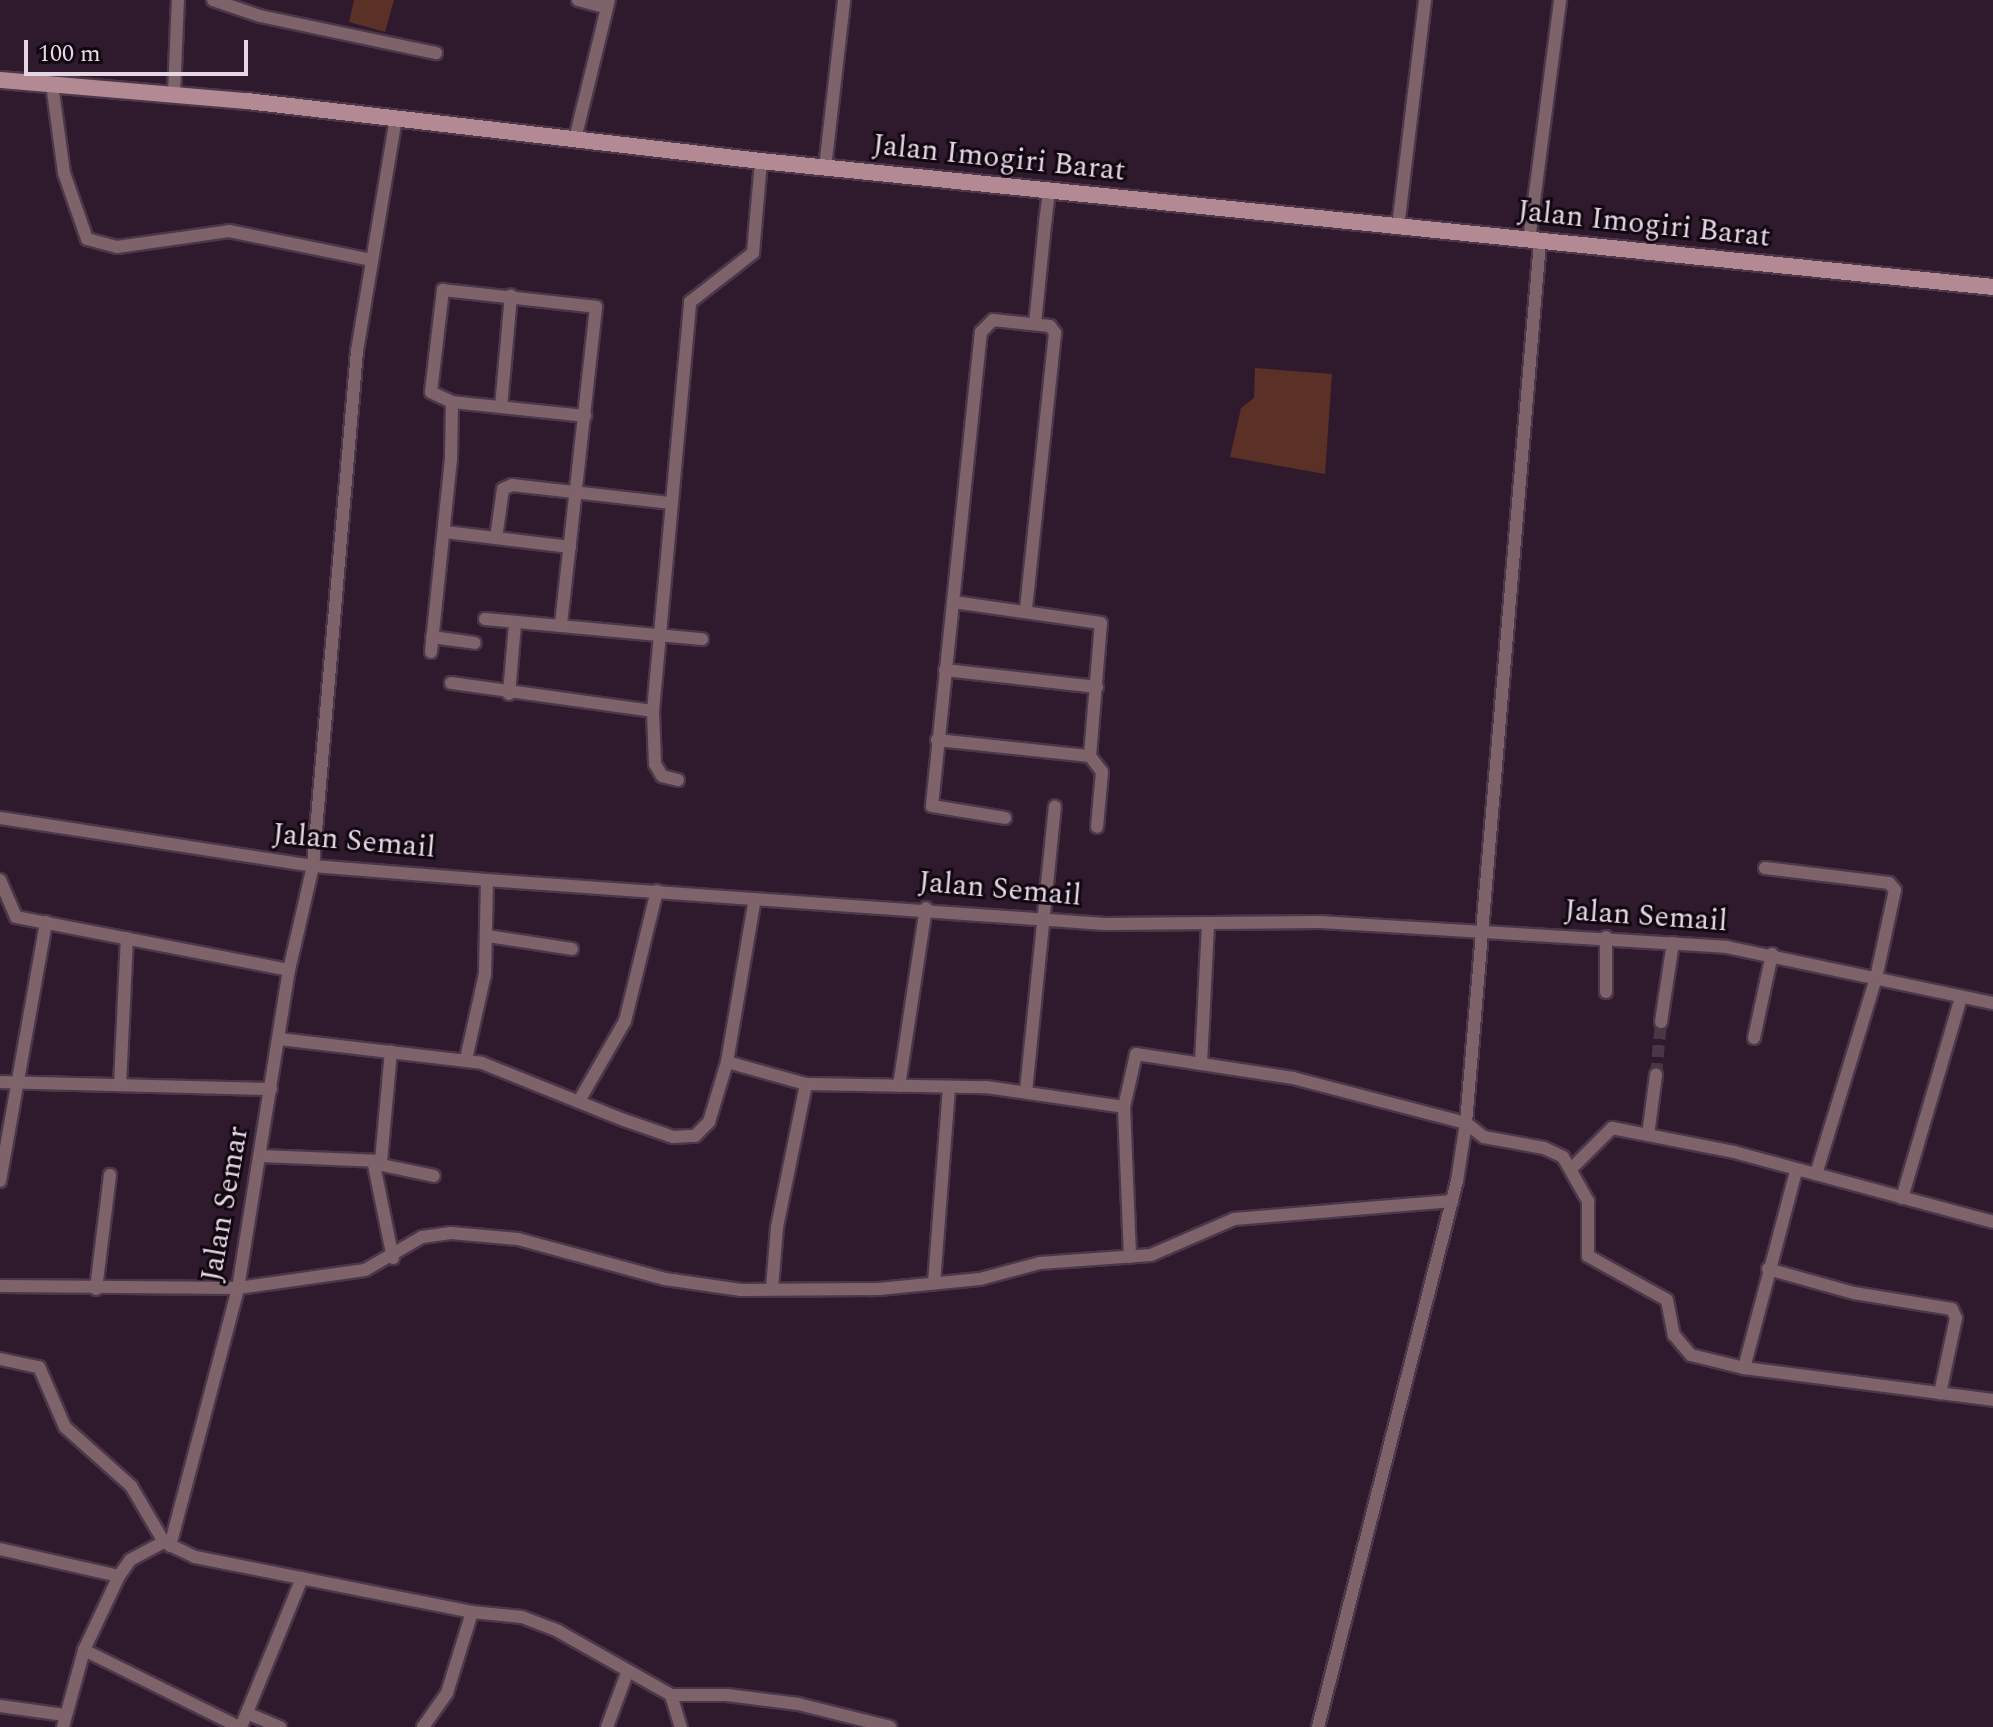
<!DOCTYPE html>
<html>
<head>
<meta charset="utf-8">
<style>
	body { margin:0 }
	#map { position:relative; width:1993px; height:1727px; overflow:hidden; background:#2f192c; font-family:Spectral,serif }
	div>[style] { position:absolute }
	.green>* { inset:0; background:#5b3026 }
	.minor-tunnel>* { height:12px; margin-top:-6px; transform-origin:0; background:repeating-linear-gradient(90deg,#4a3547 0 12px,transparent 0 18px) }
	.roads { filter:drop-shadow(2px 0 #4c3749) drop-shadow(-2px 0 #4c3749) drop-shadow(0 2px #4c3749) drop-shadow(0 -2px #4c3749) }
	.minor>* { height:12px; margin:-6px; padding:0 6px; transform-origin:6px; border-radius:6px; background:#7e646a }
	.secondary>* { height:16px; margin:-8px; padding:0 8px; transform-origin:8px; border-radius:8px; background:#b38993 }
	span { translate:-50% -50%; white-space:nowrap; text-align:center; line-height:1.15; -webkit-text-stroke:6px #110710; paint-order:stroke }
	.street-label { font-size:30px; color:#e5d6e3 }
	.scale { position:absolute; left:24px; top:40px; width:224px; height:36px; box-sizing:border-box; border:4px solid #e5d6e3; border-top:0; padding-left:10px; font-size:24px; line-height:28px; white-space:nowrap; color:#e5d6e3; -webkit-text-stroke:6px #110710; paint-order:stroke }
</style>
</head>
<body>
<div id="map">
	<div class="green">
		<i style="clip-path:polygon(354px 0,394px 0,385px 32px,349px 22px)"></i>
		<i style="clip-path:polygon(1255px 368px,1332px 374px,1325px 474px,1230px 457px,1241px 408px,1254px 398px)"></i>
	</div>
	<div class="minor-tunnel">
		<i style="left:1656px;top:1075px;width:53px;rotate:-84.6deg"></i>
	</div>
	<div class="roads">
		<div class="minor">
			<i style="left:213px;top:0;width:50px;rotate:18.8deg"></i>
			<i style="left:260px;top:16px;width:180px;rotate:11.9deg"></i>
			<i style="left:578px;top:0;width:30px;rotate:15deg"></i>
			<i style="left:52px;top:84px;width:90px;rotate:82.3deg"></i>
			<i style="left:64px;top:173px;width:70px;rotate:70.8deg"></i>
			<i style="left:87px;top:239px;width:31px;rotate:15deg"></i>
			<i style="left:117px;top:247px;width:113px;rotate:-8.1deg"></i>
			<i style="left:229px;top:231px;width:146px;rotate:11.5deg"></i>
			<i style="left:174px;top:94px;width:94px;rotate:-87.6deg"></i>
			<i style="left:575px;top:139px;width:143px;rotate:-76.3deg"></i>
			<i style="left:825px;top:168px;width:169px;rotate:-83.5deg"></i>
			<i style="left:1046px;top:216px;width:8px;rotate:97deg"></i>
			<i style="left:1045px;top:224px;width:33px;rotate:-83deg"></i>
			<i style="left:1398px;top:227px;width:229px;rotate:-83.2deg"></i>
			<i style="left:1529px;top:240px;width:242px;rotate:-82.6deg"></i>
			<i style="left:1035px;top:324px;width:100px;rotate:-84.3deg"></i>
			<i style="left:452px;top:402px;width:134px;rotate:6deg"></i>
			<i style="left:501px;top:407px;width:112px;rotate:-84.9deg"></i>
			<i style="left:445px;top:532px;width:51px;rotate:6.7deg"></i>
			<i style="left:570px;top:547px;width:75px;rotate:-173.1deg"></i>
			<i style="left:496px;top:538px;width:49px;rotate:-81.9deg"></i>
			<i style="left:503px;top:489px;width:10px;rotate:-24deg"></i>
			<i style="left:512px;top:485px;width:160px;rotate:6.5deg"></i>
			<i style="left:953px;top:602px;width:205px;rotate:95.9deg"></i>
			<i style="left:932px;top:806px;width:74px;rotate:9.3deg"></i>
			<i style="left:485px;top:619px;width:218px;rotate:5.3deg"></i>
			<i style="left:432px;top:637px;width:43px;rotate:7.9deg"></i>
			<i style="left:431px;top:652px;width:194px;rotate:-84.1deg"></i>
			<i style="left:451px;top:459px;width:57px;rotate:-89deg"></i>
			<i style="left:452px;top:402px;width:23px;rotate:-155deg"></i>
			<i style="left:431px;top:392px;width:103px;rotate:-83.3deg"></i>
			<i style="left:443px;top:290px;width:154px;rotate:6.3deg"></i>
			<i style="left:596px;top:307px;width:321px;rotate:96.3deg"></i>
			<i style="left:945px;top:670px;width:153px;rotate:6.4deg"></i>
			<i style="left:451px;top:683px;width:204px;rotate:7.9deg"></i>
			<i style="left:509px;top:694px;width:70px;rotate:-85.1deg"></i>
			<i style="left:937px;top:740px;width:154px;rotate:6deg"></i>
			<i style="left:1090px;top:756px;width:133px;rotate:-85.3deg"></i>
			<i style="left:1101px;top:623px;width:149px;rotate:-171.9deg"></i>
			<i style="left:953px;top:602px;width:271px;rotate:-84.1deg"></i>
			<i style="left:981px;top:332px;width:17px;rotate:-45deg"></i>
			<i style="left:993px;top:320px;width:57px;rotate:6deg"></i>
			<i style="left:1050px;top:326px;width:9px;rotate:54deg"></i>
			<i style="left:1055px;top:333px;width:279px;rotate:96deg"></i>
			<i style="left:1090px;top:756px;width:20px;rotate:53deg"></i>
			<i style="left:1102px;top:772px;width:55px;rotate:95.2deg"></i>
			<i style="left:678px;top:780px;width:16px;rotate:-166deg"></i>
			<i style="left:662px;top:776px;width:14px;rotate:-120deg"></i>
			<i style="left:655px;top:764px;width:53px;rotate:-92.2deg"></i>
			<i style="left:653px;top:711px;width:411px;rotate:-84.8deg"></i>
			<i style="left:690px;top:302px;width:80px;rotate:-37.9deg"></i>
			<i style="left:753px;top:253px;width:92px;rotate:-85deg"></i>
			<i style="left:0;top:818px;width:317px;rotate:8.7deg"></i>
			<i style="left:313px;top:866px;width:175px;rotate:4.6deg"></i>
			<i style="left:487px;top:880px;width:620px;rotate:4.07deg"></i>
			<i style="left:1105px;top:924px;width:215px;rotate:-0.5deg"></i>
			<i style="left:1320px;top:922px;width:408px;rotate:3.5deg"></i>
			<i style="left:1727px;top:947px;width:272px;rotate:11.9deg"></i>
			<i style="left:1765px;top:868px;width:125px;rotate:6.9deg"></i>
			<i style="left:1889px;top:883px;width:9px;rotate:49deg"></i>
			<i style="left:1895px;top:890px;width:90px;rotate:102.2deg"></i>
			<i style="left:1876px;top:978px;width:205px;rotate:107deg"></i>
			<i style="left:0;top:880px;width:40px;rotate:66.6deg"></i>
			<i style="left:16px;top:917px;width:278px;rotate:11deg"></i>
			<i style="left:488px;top:936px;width:85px;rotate:8.8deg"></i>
			<i style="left:1606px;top:937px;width:55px;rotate:90deg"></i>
			<i style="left:1661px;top:1022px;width:80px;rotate:-81.4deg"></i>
			<i style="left:1754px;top:1038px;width:86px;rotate:-77.9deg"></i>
			<i style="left:279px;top:1039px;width:204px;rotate:6.7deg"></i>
			<i style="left:482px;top:1063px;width:153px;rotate:21.9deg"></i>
			<i style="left:624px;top:1120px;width:52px;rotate:19.1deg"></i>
			<i style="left:673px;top:1137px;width:22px;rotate:-3deg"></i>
			<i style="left:695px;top:1136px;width:20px;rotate:-45deg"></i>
			<i style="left:709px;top:1122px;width:63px;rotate:-73.3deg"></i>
			<i style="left:727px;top:1062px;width:165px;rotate:-80.3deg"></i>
			<i style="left:466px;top:1059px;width:87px;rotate:-77.4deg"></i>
			<i style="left:485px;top:974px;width:94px;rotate:-88.8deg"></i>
			<i style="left:727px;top:1062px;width:82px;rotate:15.6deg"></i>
			<i style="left:806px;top:1084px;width:180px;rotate:1deg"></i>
			<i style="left:986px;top:1087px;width:139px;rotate:8.2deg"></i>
			<i style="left:1124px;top:1107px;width:54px;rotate:-77.2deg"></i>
			<i style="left:1136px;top:1054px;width:159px;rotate:8.7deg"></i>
			<i style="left:1293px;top:1078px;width:179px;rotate:14.6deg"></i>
			<i style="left:1466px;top:1123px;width:23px;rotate:38deg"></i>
			<i style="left:1484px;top:1137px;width:61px;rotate:10.4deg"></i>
			<i style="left:1544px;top:1148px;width:21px;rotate:25deg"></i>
			<i style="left:1563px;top:1157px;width:51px;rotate:60.4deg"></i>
			<i style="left:1588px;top:1201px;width:55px;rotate:90deg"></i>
			<i style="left:1588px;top:1256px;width:90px;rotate:29.1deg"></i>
			<i style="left:1667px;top:1300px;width:36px;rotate:79deg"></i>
			<i style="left:1674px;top:1335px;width:26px;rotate:50deg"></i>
			<i style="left:1691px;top:1355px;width:55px;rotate:13.8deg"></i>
			<i style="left:1744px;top:1368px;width:251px;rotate:7.3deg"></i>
			<i style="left:1201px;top:1063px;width:140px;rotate:-87.1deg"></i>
			<i style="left:0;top:1082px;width:271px;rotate:1.5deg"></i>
			<i style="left:120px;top:1085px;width:147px;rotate:-87.3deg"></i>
			<i style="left:899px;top:1086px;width:180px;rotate:-81.4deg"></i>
			<i style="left:1026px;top:1091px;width:286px;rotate:-84.2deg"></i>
			<i style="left:579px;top:1101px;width:92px;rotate:-60.1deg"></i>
			<i style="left:625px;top:1021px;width:134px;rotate:-76.2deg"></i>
			<i style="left:1124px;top:1107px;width:150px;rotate:87.7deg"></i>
			<i style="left:1648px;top:1135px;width:61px;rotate:-82.4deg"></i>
			<i style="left:261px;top:1156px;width:120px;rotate:2.4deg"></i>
			<i style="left:381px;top:1161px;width:110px;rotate:-84.8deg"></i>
			<i style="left:377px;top:1164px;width:58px;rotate:11.9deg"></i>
			<i style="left:374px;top:1165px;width:95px;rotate:78.5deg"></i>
			<i style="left:1572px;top:1168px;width:57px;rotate:-45deg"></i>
			<i style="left:1612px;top:1128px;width:124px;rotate:11.1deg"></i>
			<i style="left:1734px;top:1152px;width:268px;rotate:15.1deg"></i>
			<i style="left:0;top:1181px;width:263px;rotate:-79.9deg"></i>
			<i style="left:1902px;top:1198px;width:209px;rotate:-73.6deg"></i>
			<i style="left:1768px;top:1269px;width:89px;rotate:15.6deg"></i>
			<i style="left:1854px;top:1293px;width:99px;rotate:9.3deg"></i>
			<i style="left:1952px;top:1309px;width:10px;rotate:66deg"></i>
			<i style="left:1956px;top:1318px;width:77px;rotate:102deg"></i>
			<i style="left:934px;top:1283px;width:196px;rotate:-85.6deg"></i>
			<i style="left:0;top:1286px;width:238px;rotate:0.5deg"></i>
			<i style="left:238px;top:1288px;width:128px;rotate:-8.1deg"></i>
			<i style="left:365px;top:1270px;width:66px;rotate:-30.1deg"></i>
			<i style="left:422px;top:1237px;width:29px;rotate:-8deg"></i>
			<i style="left:451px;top:1233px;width:67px;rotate:5.1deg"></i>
			<i style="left:518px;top:1239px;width:152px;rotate:15.2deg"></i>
			<i style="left:665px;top:1279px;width:77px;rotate:8.2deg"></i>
			<i style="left:741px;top:1290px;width:138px;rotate:-0.4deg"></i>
			<i style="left:879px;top:1289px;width:101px;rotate:-5.7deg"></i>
			<i style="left:980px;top:1279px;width:62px;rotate:-14.9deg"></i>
			<i style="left:1040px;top:1263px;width:111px;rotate:-4.1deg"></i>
			<i style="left:1151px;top:1255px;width:90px;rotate:-23.4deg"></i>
			<i style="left:1234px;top:1219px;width:219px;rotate:-4.7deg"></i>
			<i style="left:96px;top:1289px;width:115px;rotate:-83deg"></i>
			<i style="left:772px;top:1289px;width:62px;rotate:-85.4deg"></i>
			<i style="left:777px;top:1227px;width:146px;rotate:-78.5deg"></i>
			<i style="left:0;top:1359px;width:40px;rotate:12deg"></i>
			<i style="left:39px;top:1367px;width:65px;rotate:66.6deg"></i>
			<i style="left:65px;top:1427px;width:89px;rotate:41.8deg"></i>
			<i style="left:131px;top:1486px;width:65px;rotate:59.5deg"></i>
			<i style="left:1744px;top:1368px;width:204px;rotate:-75.2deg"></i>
			<i style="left:170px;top:1546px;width:267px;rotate:-75.2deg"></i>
			<i style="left:238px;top:1288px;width:322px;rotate:-80.9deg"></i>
			<i style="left:289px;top:970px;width:107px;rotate:-77deg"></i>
			<i style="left:313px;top:866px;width:517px;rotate:-85.12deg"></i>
			<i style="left:357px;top:351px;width:236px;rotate:-80.5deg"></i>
			<i style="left:0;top:1549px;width:122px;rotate:12.8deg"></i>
			<i style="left:84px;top:1650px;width:173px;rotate:26.4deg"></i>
			<i style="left:671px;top:1695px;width:34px;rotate:73deg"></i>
			<i style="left:0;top:1706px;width:65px;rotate:8deg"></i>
			<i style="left:249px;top:1714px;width:34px;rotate:23deg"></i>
			<i style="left:63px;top:1727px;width:80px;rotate:-74.7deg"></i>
			<i style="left:84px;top:1650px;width:82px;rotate:-64.7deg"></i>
			<i style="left:119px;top:1576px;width:19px;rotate:-55deg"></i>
			<i style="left:130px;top:1560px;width:38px;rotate:-28deg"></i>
			<i style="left:164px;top:1542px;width:34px;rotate:26deg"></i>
			<i style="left:195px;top:1557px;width:282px;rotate:11.2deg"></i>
			<i style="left:472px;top:1612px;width:50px;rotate:5.7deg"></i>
			<i style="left:522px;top:1617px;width:39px;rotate:21deg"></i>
			<i style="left:558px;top:1631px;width:130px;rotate:29.5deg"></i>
			<i style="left:671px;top:1695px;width:56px"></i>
			<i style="left:727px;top:1695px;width:72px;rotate:7.2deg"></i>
			<i style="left:798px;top:1704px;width:95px;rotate:14deg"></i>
			<i style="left:241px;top:1727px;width:161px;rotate:-67.7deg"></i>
			<i style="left:423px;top:1727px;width:42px;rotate:-54.8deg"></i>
			<i style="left:447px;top:1693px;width:85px;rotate:-72.8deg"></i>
			<i style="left:607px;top:1727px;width:58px;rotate:-69.7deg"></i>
			<i style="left:1318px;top:1727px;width:563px;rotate:-75.72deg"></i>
			<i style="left:1457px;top:1181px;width:59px;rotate:-81.2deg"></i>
			<i style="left:1466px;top:1123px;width:884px;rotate:-85.2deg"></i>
		</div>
		<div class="secondary">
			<i style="left:0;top:80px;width:248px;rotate:4.9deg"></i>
			<i style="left:247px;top:101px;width:517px;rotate:6.66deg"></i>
			<i style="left:761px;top:161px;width:1238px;rotate:5.84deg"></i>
		</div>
	</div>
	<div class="street-label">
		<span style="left:999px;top:158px;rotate:6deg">Jalan Imogiri Barat</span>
		<span style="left:1644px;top:224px;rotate:6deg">Jalan Imogiri Barat</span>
		<span style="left:354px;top:841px;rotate:5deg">Jalan Semail</span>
		<span style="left:1000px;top:889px;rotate:5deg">Jalan Semail</span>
		<span style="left:1646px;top:916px;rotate:4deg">Jalan Semail</span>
		<span style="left:225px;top:1204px;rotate:-80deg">Jalan Semar</span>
	</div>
	<div class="scale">100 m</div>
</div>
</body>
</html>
